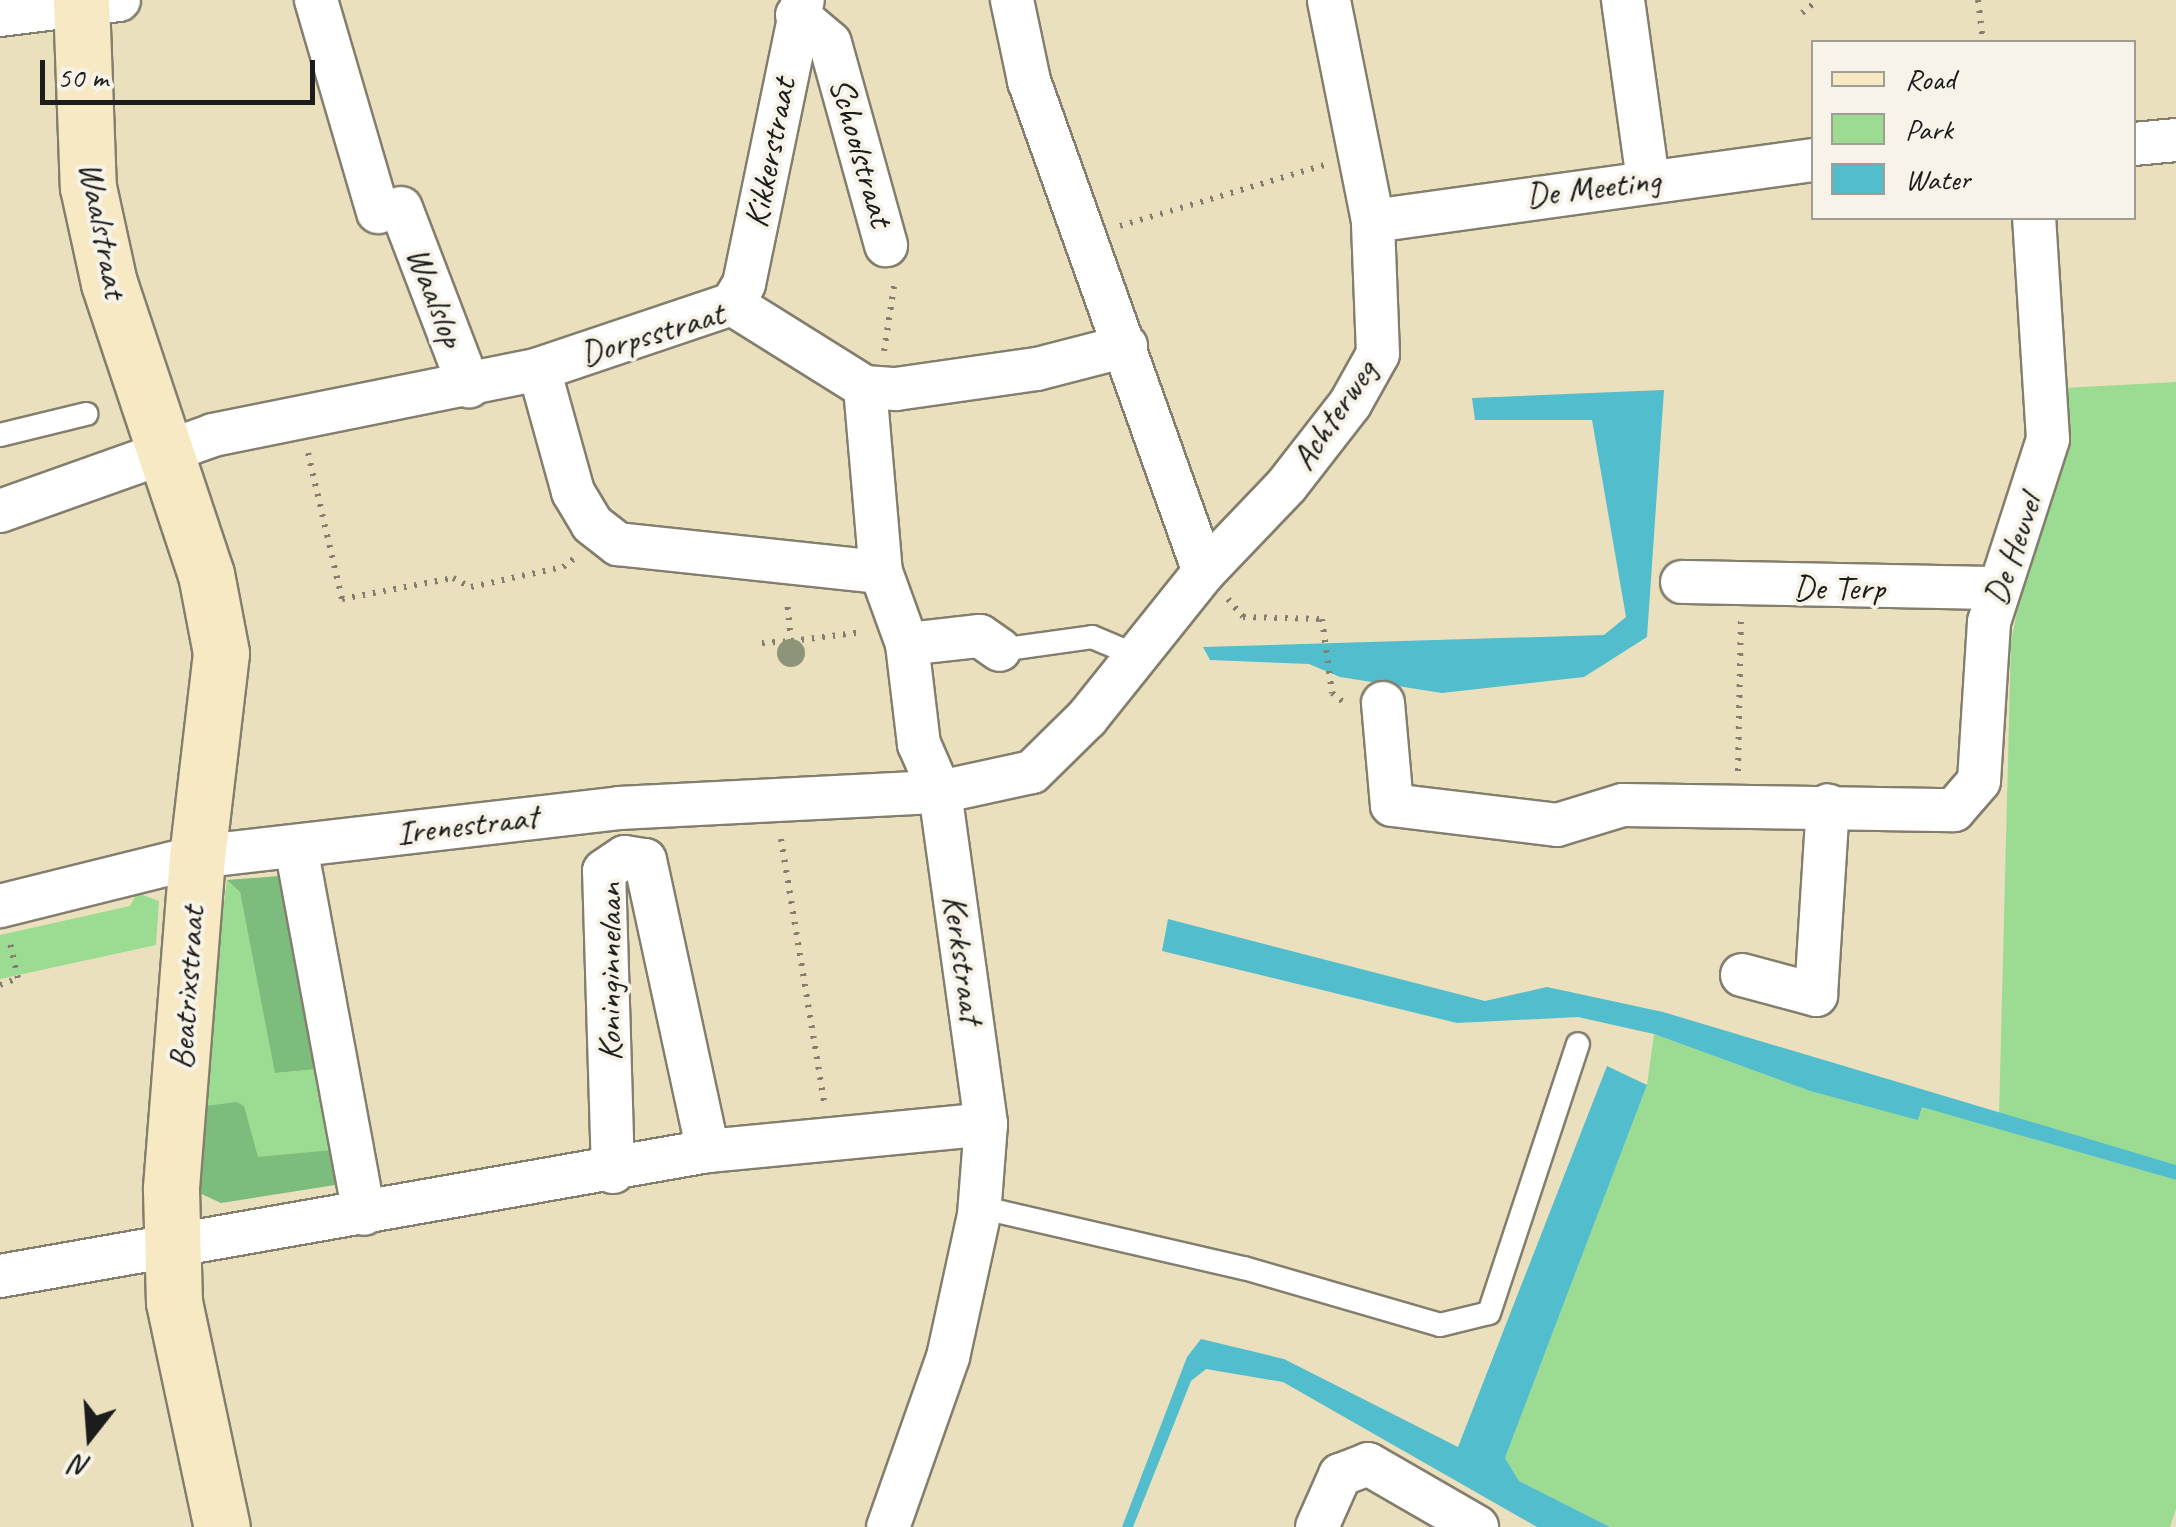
<!DOCTYPE html>
<html>
<head>
<meta charset="utf-8">
<style>
	body { margin:0 }
	#map { position:relative; width:2176px; height:1527px; overflow:hidden; background:#eae0be; font-family:Caveat,sans-serif }
	div>[style] { position:absolute }
	.green>* { inset:0; background:#9bdc92 }
	.forest>* { inset:0; background:#7cbc7c }
	.water>* { inset:0; background:#52bdcd }
	.path>* { height:6px; margin-top:-3px; transform-origin:0; background:repeating-linear-gradient(90deg,#837e6d 0 2.5px,transparent 0 10.5px) }
	.roads { filter:drop-shadow(2px 0 #837e6d) drop-shadow(-2px 0 #837e6d) drop-shadow(0 2px #837e6d) drop-shadow(0 -2px #837e6d) }
	.lane>* { height:22px; margin:-11px; padding:0 11px; transform-origin:11px; border-radius:11px; background:#fff }
	.street>* { height:42px; margin:-21px; padding:0 21px; transform-origin:21px; border-radius:21px; background:#fff }
	.secondary>* { height:55px; margin:-27.5px; padding:0 27.5px; transform-origin:27.5px; border-radius:27.5px; background:#f7e9c3 }
	.trees>* { width:28px; height:28px; margin:-14px; border-radius:50%; background:#8e9478 }
	span { translate:-50% -50%; white-space:nowrap; text-align:center; line-height:1.15; -webkit-text-stroke:8px #f7f3e8; paint-order:stroke }
	.street-label { font-size:35px; color:#1c1c1c }
	.legend { position:absolute; left:1811px; top:40px; width:325px; height:180px; box-sizing:border-box; background:#f7f3e8; border:2px solid #9f9d96; margin:0; padding:12px 18px; list-style:none; font-size:30px; color:#1c1c1c }
	.legend li { display:flex; align-items:center; gap:20px; height:50px }
	.legend b { width:50px; border:2px solid #9f9d96 }
	.north { position:absolute; left:40px; top:1387px; width:100px; height:100px; -webkit-text-stroke:8px #f7f3e8; paint-order:stroke; rotate:197deg; font-size:28px; font-weight:700; line-height:40px; text-align:center; color:#1c1c1c }
	.north::after { content:''; display:block; margin:auto; width:35px; height:45px; background:#1c1c1c; clip-path:polygon(50% 0,100% 100%,50% 72%,0 100%) }
	.scale { position:absolute; left:40px; top:60px; width:275px; height:45px; box-sizing:border-box; border:5px solid #1c1c1c; border-top:0; padding-left:12px; font-size:30px; line-height:35px; white-space:nowrap; color:#1c1c1c; -webkit-text-stroke:8px #f7f3e8; paint-order:stroke }
</style>
</head>
<body>
<div id="map">
	<div class="green">
		<i style="clip-path:polygon(2176px 382px,2176px 1165px,1999px 1116px,2011px 641px,2064px 388px)"></i>
		<i style="clip-path:polygon(227px 880px,240px 892px,276px 1073px,318px 1069px,332px 1150px,258px 1158px,197px 1107px)"></i>
		<i style="clip-path:polygon(137px 893px,159px 901px,156px 945px,0 979px,0 935px,130px 906px)"></i>
		<i style="clip-path:polygon(1654px 1034px,1810px 1091px,1918px 1119px,1921px 1106px,2176px 1180px,2176px 1509px,2170px 1527px,1610px 1527px,1519px 1481px,1505px 1458px,1647px 1085px)"></i>
	</div>
	<div class="forest">
		<i style="clip-path:polygon(279px 876px,318px 1069px,275px 1073px,240px 892px,227px 880px)"></i>
		<i style="clip-path:polygon(237px 1102px,244px 1106px,258px 1157px,332px 1150px,335px 1185px,221px 1203px,195px 1191px,197px 1107px)"></i>
	</div>
	<div class="water">
		<i style="clip-path:polygon(1664px 390px,1647px 637px,1584px 677px,1442px 693px,1340px 677px,1309px 664px,1210px 660px,1203px 647px,1604px 635px,1626px 617px,1592px 420px,1475px 420px,1472px 398px)"></i>
		<i style="clip-path:polygon(1168px 919px,1485px 1001px,1547px 987px,1663px 1012px,2176px 1165px,2176px 1180px,1922px 1107px,1918px 1120px,1810px 1091px,1654px 1034px,1578px 1017px,1457px 1023px,1162px 951px)"></i>
		<i style="clip-path:polygon(1607px 1066px,1647px 1085px,1505px 1458px,1519px 1481px,1610px 1527px,1537px 1527px,1283px 1382px,1206px 1369px,1191px 1381px,1133px 1527px,1122px 1527px,1187px 1357px,1201px 1339px,1284px 1359px,1458px 1447px)"></i>
	</div>
	<div class="path">
		<i style="left:1978px;top:0;width:42px;rotate:83.2deg"></i>
		<i style="left:1802px;top:13px;width:21px;rotate:-39deg"></i>
		<i style="left:1120px;top:226px;width:213px;rotate:-16.6deg"></i>
		<i style="left:884px;top:351px;width:72px;rotate:-81.2deg"></i>
		<i style="left:308px;top:453px;width:150px;rotate:76.9deg"></i>
		<i style="left:342px;top:599px;width:113px;rotate:-10.7deg"></i>
		<i style="left:453px;top:578px;width:20px;rotate:27deg"></i>
		<i style="left:471px;top:587px;width:94px;rotate:-12.3deg"></i>
		<i style="left:563px;top:567px;width:15px;rotate:-37deg"></i>
		<i style="left:1228px;top:599px;width:23px;rotate:50deg"></i>
		<i style="left:1243px;top:617px;width:79px;rotate:1.5deg"></i>
		<i style="left:1322px;top:619px;width:75px;rotate:82.3deg"></i>
		<i style="left:1332px;top:693px;width:19px;rotate:39deg"></i>
		<i style="left:791px;top:641px;width:73px;rotate:-7.1deg"></i>
		<i style="left:762px;top:643px;width:29px;rotate:-4deg"></i>
		<i style="left:791px;top:641px;width:41px;rotate:-95.6deg"></i>
		<i style="left:1738px;top:771px;width:153px;rotate:-88.9deg"></i>
		<i style="left:781px;top:839px;width:267px;rotate:80.7deg"></i>
		<i style="left:0;top:985px;width:19px;rotate:-21deg"></i>
		<i style="left:18px;top:978px;width:35px;rotate:-103deg"></i>
	</div>
	<div class="roads">
		<div class="lane">
			<i style="left:0;top:435px;width:89px;rotate:-13.7deg"></i>
			<i style="left:1000px;top:650px;width:93px;rotate:-8deg"></i>
			<i style="left:1092px;top:637px;width:47px;rotate:22.7deg"></i>
			<i style="left:979px;top:1207px;width:272px;rotate:13deg"></i>
			<i style="left:1244px;top:1268px;width:204px;rotate:16.2deg"></i>
			<i style="left:1440px;top:1325px;width:50px;rotate:-13.8deg"></i>
			<i style="left:1489px;top:1313px;width:283px;rotate:-71.7deg"></i>
		</div>
		<div class="street">
			<i style="left:316px;top:0;width:221px;rotate:73.7deg"></i>
			<i style="left:1012px;top:0;width:83px;rotate:78.1deg"></i>
			<i style="left:1029px;top:81px;width:521px;rotate:70.38deg"></i>
			<i style="left:1623px;top:0;width:182px;rotate:82.1deg"></i>
			<i style="left:0;top:15px;width:120px;rotate:-7.2deg"></i>
			<i style="left:797px;top:15px;width:43px;rotate:40.3deg"></i>
			<i style="left:830px;top:43px;width:210px;rotate:74.5deg"></i>
			<i style="left:2134px;top:144px;width:42px;rotate:-5.4deg"></i>
			<i style="left:401px;top:208px;width:191px;rotate:69.1deg"></i>
			<i style="left:1373px;top:221px;width:445px;rotate:-7.9deg"></i>
			<i style="left:732px;top:304px;width:23px;rotate:-59deg"></i>
			<i style="left:744px;top:284px;width:290px;rotate:-78.3deg"></i>
			<i style="left:539px;top:369px;width:128px;rotate:74.5deg"></i>
			<i style="left:573px;top:492px;width:37px;rotate:59deg"></i>
			<i style="left:592px;top:524px;width:33px;rotate:38deg"></i>
			<i style="left:618px;top:544px;width:264px;rotate:6.1deg"></i>
			<i style="left:865px;top:387px;width:186px;rotate:85.1deg"></i>
			<i style="left:881px;top:572px;width:77px;rotate:70.1deg"></i>
			<i style="left:907px;top:644px;width:101px;rotate:83.2deg"></i>
			<i style="left:919px;top:744px;width:52px;rotate:66.4deg"></i>
			<i style="left:940px;top:792px;width:335px;rotate:82.1deg"></i>
			<i style="left:986px;top:1124px;width:91px;rotate:94.4deg"></i>
			<i style="left:979px;top:1215px;width:145px;rotate:102.3deg"></i>
			<i style="left:948px;top:1357px;width:180px;rotate:109.4deg"></i>
			<i style="left:0;top:511px;width:226px;rotate:-19.6deg"></i>
			<i style="left:213px;top:435px;width:333px;rotate:-11.4deg"></i>
			<i style="left:539px;top:369px;width:204px;rotate:-18.6deg"></i>
			<i style="left:732px;top:304px;width:157px;rotate:32deg"></i>
			<i style="left:865px;top:387px;width:31px;rotate:4deg"></i>
			<i style="left:896px;top:389px;width:142px;rotate:-8.1deg"></i>
			<i style="left:1037px;top:369px;width:92px;rotate:-14.5deg"></i>
			<i style="left:1682px;top:582px;width:314px;rotate:1.1deg"></i>
			<i style="left:907px;top:644px;width:73px;rotate:-6.3deg"></i>
			<i style="left:980px;top:636px;width:24px;rotate:35deg"></i>
			<i style="left:1383px;top:703px;width:102px;rotate:85deg"></i>
			<i style="left:1392px;top:805px;width:166px;rotate:6.9deg"></i>
			<i style="left:1557px;top:825px;width:69px;rotate:-16.9deg"></i>
			<i style="left:1623px;top:805px;width:331px;rotate:0.9deg"></i>
			<i style="left:1954px;top:810px;width:38px;rotate:-49deg"></i>
			<i style="left:1979px;top:781px;width:159px;rotate:-86.4deg"></i>
			<i style="left:1989px;top:622px;width:192px;rotate:-72.1deg"></i>
			<i style="left:2048px;top:439px;width:221px;rotate:-93.6deg"></i>
			<i style="left:296px;top:847px;width:373px;rotate:79.5deg"></i>
			<i style="left:0;top:906px;width:203px;rotate:-14deg"></i>
			<i style="left:197px;top:857px;width:425px;rotate:-6.6deg"></i>
			<i style="left:619px;top:808px;width:321px;rotate:-2.9deg"></i>
			<i style="left:940px;top:792px;width:94px;rotate:-12.3deg"></i>
			<i style="left:1032px;top:772px;width:77px;rotate:-44.5deg"></i>
			<i style="left:1087px;top:718px;width:187px;rotate:-51.3deg"></i>
			<i style="left:1204px;top:572px;width:120px;rotate:-46.3deg"></i>
			<i style="left:1287px;top:485px;width:103px;rotate:-52.1deg"></i>
			<i style="left:1350px;top:404px;width:57px;rotate:-60.8deg"></i>
			<i style="left:1378px;top:354px;width:133px;rotate:-92.2deg"></i>
			<i style="left:1373px;top:221px;width:225px;rotate:-101.3deg"></i>
			<i style="left:1742px;top:975px;width:77px;rotate:15.1deg"></i>
			<i style="left:1816px;top:995px;width:190px;rotate:-86.4deg"></i>
			<i style="left:613px;top:1172px;width:301px;rotate:-91.7deg"></i>
			<i style="left:604px;top:871px;width:25px;rotate:-34deg"></i>
			<i style="left:625px;top:857px;width:20px;rotate:9deg"></i>
			<i style="left:645px;top:860px;width:298px;rotate:77.8deg"></i>
			<i style="left:0;top:1276px;width:719px;rotate:-10.01deg"></i>
			<i style="left:708px;top:1151px;width:279px;rotate:-5.5deg"></i>
			<i style="left:1317px;top:1527px;width:57px;rotate:-66.1deg"></i>
			<i style="left:1340px;top:1475px;width:30px;rotate:-21deg"></i>
			<i style="left:1368px;top:1464px;width:126px;rotate:30deg"></i>
		</div>
		<div class="secondary">
			<i style="left:81px;top:0;width:187px;rotate:87.9deg"></i>
			<i style="left:88px;top:187px;width:98px;rotate:77.7deg"></i>
			<i style="left:109px;top:283px;width:307px;rotate:71.6deg"></i>
			<i style="left:206px;top:574px;width:80px;rotate:79.2deg"></i>
			<i style="left:221px;top:653px;width:205px;rotate:96.7deg"></i>
			<i style="left:197px;top:857px;width:333px;rotate:94.5deg"></i>
			<i style="left:171px;top:1189px;width:113px;rotate:88.5deg"></i>
			<i style="left:174px;top:1302px;width:230px;rotate:78deg"></i>
		</div>
	</div>
	<div class="trees">
		<i style="left:791px;top:653px"></i>
	</div>
	<div class="street-label">
		<span style="left:861px;top:152px;rotate:74deg">Schoolstraat</span>
		<span style="left:770px;top:153px;rotate:-79deg">Kikkerstraat</span>
		<span style="left:1593px;top:188px;rotate:-7deg">De Meeting</span>
		<span style="left:103px;top:230px;rotate:79deg">Waalstraat</span>
		<span style="left:435px;top:297px;rotate:69deg">Waalslop</span>
		<span style="left:652px;top:334px;rotate:-17deg">Dorpsstraat</span>
		<span style="left:1334px;top:415px;rotate:-56deg">Achterweg</span>
		<span style="left:2013px;top:550px;rotate:-71deg">De Heuvel</span>
		<span style="left:1839px;top:588px">De Terp</span>
		<span style="left:467px;top:825px;rotate:-7deg">Irenestraat</span>
		<span style="left:963px;top:959px;rotate:82deg">Kerkstraat</span>
		<span style="left:610px;top:972px;rotate:-90deg">Koninginnelaan</span>
		<span style="left:187px;top:988px;rotate:-86deg">Beatrixstraat</span>
	</div>
	<ul class="legend">
	<li><b style="height:12px;background:#f7e9c3"></b>Road</li>
	<li><b style="height:28px;background:#9bdc92"></b>Park</li>
	<li><b style="height:28px;background:#52bdcd"></b>Water</li>
	</ul>
	<div class="north">N</div>
	<div class="scale">50 m</div>
</div>
</body>
</html>
